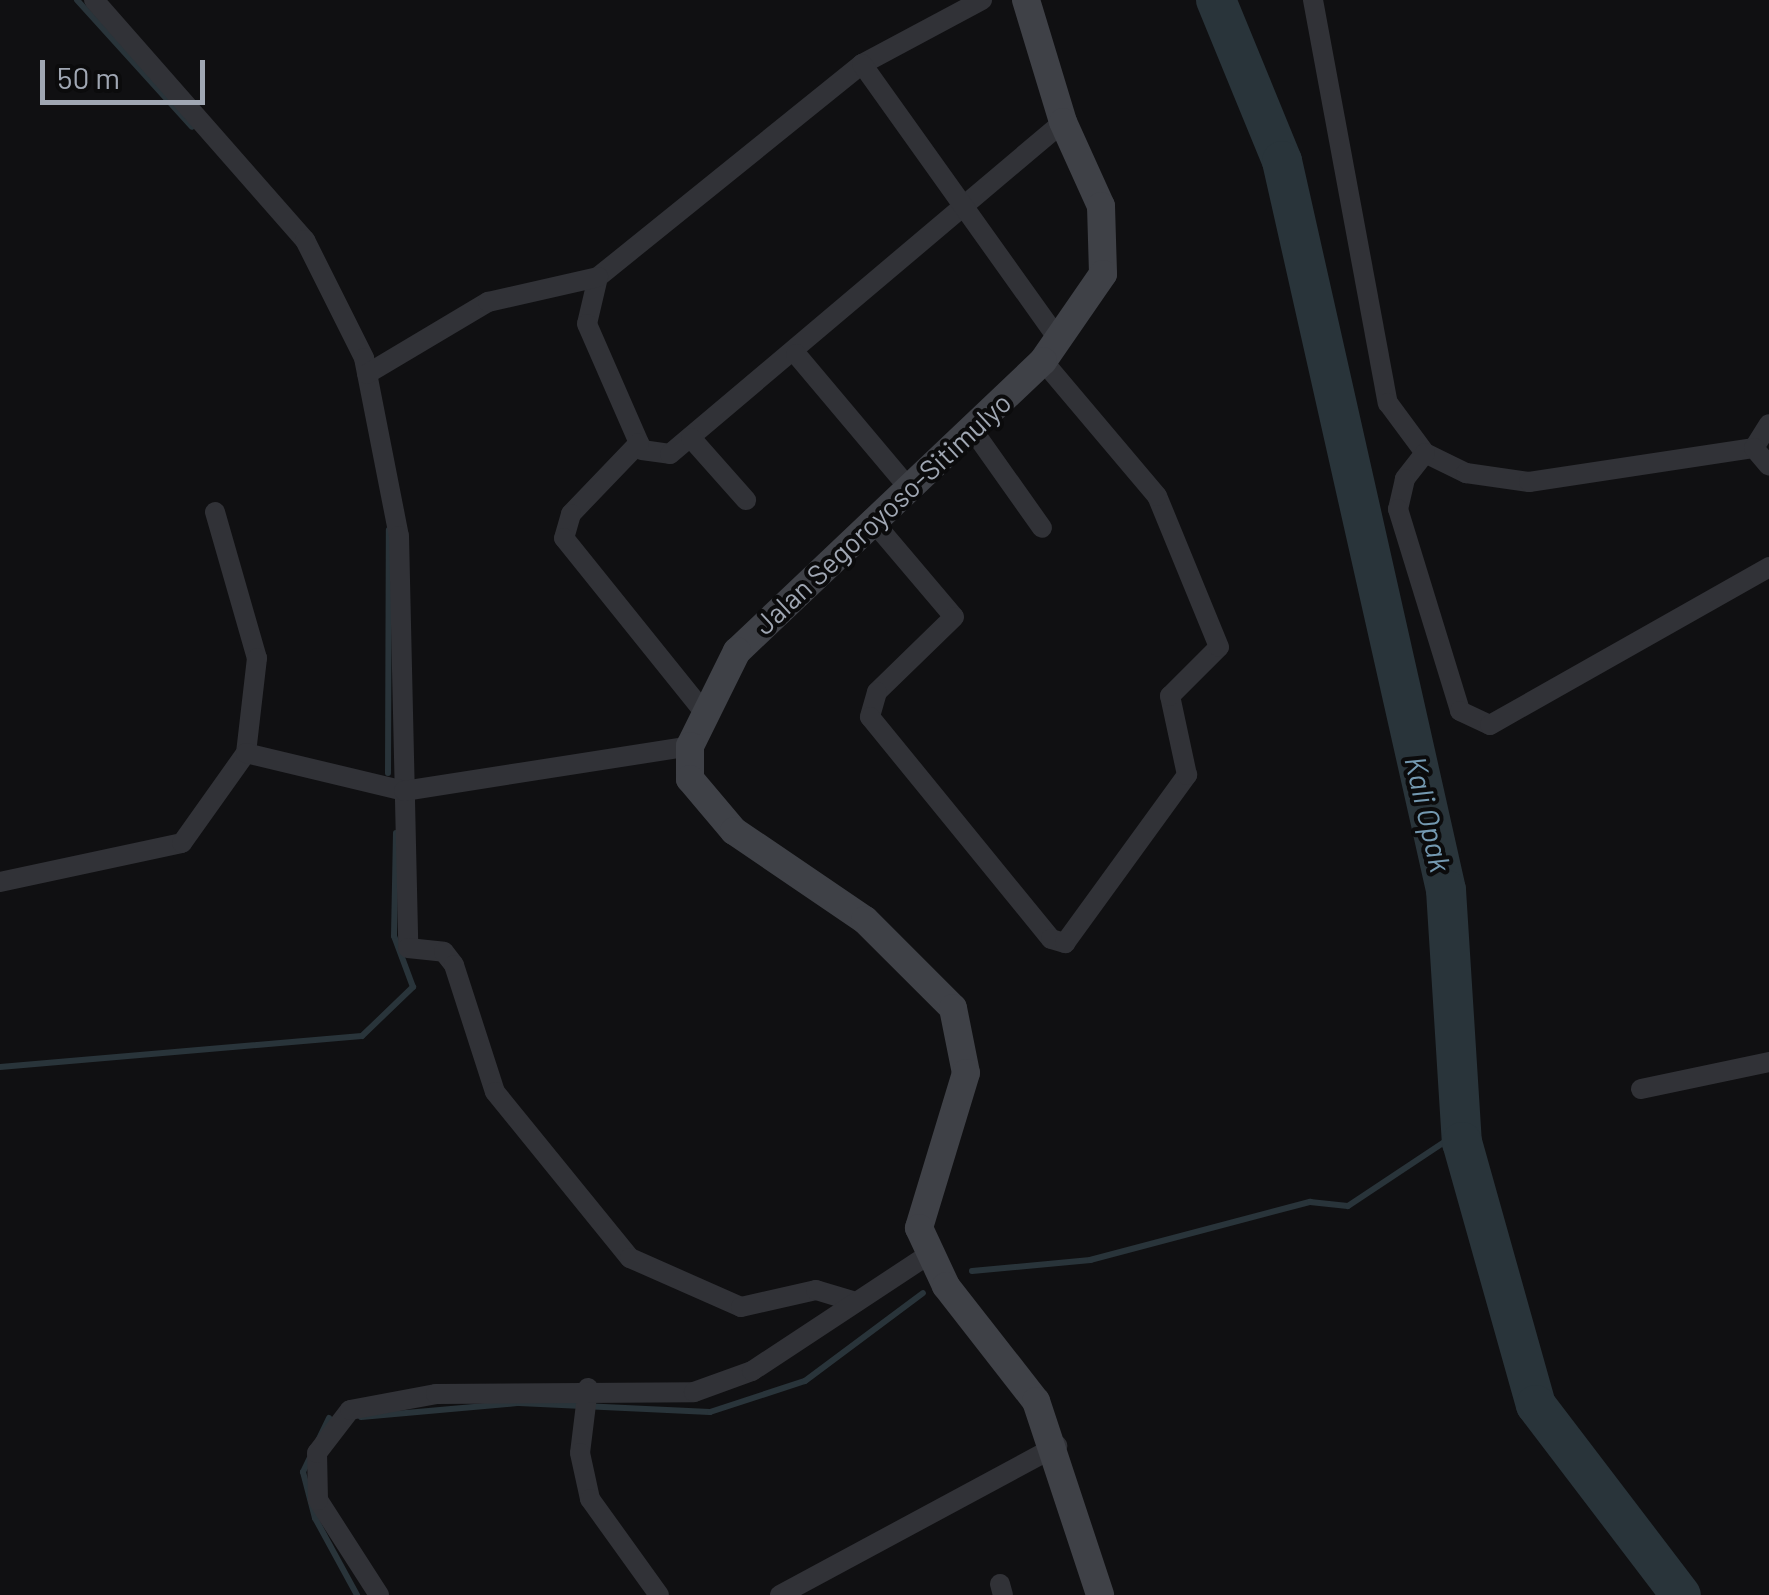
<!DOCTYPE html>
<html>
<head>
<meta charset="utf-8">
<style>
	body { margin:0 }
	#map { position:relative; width:1769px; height:1595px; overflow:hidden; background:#101012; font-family:Barlow,sans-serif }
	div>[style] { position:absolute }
	.stream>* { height:6px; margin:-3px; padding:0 3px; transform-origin:3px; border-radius:3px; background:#29343a }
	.river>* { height:40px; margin:-20px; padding:0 20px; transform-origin:20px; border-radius:20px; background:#29343a }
	.minor>* { height:20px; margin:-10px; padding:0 10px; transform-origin:10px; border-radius:10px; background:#313237 }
	.secondary>* { height:28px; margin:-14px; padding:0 14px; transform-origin:14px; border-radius:14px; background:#3f4147 }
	span { translate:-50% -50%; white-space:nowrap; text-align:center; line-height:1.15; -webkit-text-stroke:8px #0b0b0c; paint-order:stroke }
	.street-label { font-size:28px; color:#a0a7b3 }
	.water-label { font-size:30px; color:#7499b1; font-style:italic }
	.scale { position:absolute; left:40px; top:60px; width:165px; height:45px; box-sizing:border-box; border:5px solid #a0a7b3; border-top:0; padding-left:12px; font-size:30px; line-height:35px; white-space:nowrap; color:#a0a7b3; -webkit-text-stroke:8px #0b0b0c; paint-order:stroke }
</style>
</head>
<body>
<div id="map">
	<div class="stream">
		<i style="left:77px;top:0;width:171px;rotate:47.8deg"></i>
		<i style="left:388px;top:773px;width:243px;rotate:-89.8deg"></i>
		<i style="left:0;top:1067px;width:363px;rotate:-4.9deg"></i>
		<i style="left:362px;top:1036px;width:71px;rotate:-43.9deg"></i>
		<i style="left:413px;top:987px;width:54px;rotate:-110.4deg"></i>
		<i style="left:394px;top:936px;width:103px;rotate:-88.9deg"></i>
		<i style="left:972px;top:1271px;width:119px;rotate:-5.3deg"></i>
		<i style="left:1090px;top:1260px;width:228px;rotate:-14.8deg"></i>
		<i style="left:1310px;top:1202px;width:38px;rotate:6deg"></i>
		<i style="left:1348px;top:1206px;width:136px;rotate:-33.6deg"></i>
		<i style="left:361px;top:1417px;width:159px;rotate:-5.1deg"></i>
		<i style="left:519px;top:1403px;width:191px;rotate:2.7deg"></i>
		<i style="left:710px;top:1412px;width:100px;rotate:-18.1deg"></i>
		<i style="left:805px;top:1381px;width:147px;rotate:-36.7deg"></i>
		<i style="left:329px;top:1418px;width:60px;rotate:115.7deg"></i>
		<i style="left:303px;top:1472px;width:48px;rotate:75.4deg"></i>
		<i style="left:315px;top:1518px;width:88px;rotate:61.4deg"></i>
	</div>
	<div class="river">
		<i style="left:1216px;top:0;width:174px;rotate:67.7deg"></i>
		<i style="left:1282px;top:161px;width:747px;rotate:77.32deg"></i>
		<i style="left:1446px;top:890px;width:253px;rotate:86.4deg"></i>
		<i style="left:1462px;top:1142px;width:273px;rotate:74.3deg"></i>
		<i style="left:1536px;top:1405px;width:239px;rotate:52.7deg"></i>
	</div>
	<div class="minor">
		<i style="left:94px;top:0;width:320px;rotate:48.7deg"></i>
		<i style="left:305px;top:240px;width:132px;rotate:63.4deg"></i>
		<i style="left:364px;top:358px;width:181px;rotate:78.9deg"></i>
		<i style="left:399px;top:536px;width:412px;rotate:88.7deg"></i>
		<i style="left:408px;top:948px;width:36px;rotate:6deg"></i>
		<i style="left:444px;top:952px;width:16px;rotate:52deg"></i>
		<i style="left:454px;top:965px;width:133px;rotate:72.1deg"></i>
		<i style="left:495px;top:1092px;width:214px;rotate:50.9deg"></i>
		<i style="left:630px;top:1258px;width:121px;rotate:23.8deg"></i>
		<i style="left:741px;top:1307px;width:77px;rotate:-12.8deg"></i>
		<i style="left:816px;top:1290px;width:42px;rotate:16.7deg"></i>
		<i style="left:982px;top:0;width:136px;rotate:151.9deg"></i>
		<i style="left:862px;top:64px;width:339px;rotate:141.1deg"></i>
		<i style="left:598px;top:277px;width:48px;rotate:103.2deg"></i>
		<i style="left:587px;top:324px;width:137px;rotate:66.4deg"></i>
		<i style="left:642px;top:450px;width:28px;rotate:8deg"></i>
		<i style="left:670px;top:454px;width:514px;rotate:-40.19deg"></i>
		<i style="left:1313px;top:0;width:410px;rotate:79.5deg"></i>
		<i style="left:1388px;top:403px;width:62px;rotate:53.5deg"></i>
		<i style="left:1425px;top:453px;width:46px;rotate:26deg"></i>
		<i style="left:1466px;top:473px;width:64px;rotate:8.1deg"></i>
		<i style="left:1529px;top:482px;width:228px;rotate:-8.6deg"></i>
		<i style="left:1754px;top:448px;width:28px;rotate:-58deg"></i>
		<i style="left:862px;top:64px;width:341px;rotate:54.5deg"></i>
		<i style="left:796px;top:354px;width:174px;rotate:49.9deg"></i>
		<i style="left:367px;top:374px;width:141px;rotate:-30.8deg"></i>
		<i style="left:488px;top:302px;width:113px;rotate:-12.8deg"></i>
		<i style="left:972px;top:429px;width:121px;rotate:54.7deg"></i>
		<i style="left:691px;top:438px;width:83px;rotate:48.4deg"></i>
		<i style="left:639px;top:443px;width:98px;rotate:133.8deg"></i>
		<i style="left:571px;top:514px;width:25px;rotate:106deg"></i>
		<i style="left:564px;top:538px;width:222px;rotate:51.2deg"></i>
		<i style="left:1754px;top:448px;width:23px;rotate:50deg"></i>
		<i style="left:1425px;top:453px;width:33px;rotate:128deg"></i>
		<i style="left:1405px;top:479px;width:31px;rotate:103deg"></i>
		<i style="left:1398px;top:509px;width:211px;rotate:72.9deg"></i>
		<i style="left:1460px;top:711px;width:33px;rotate:25deg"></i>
		<i style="left:1490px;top:725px;width:321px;rotate:-29.5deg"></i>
		<i style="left:215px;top:512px;width:152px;rotate:74deg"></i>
		<i style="left:257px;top:658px;width:96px;rotate:96.6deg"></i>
		<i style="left:871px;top:519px;width:128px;rotate:49.7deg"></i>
		<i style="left:954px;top:617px;width:107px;rotate:135.8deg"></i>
		<i style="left:877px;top:692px;width:26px;rotate:106deg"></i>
		<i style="left:870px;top:717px;width:286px;rotate:50.8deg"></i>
		<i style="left:1051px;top:939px;width:15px;rotate:16deg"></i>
		<i style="left:1065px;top:943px;width:208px;rotate:-54deg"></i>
		<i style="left:1187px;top:775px;width:81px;rotate:-102.1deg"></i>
		<i style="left:1170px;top:696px;width:69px;rotate:-45deg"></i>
		<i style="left:1219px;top:647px;width:163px;rotate:-112.3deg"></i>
		<i style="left:1157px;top:496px;width:177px;rotate:-130.2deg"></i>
		<i style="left:0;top:882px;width:186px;rotate:-12.1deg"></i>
		<i style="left:182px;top:843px;width:110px;rotate:-54.6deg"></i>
		<i style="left:246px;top:753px;width:163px;rotate:13.5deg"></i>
		<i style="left:404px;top:791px;width:290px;rotate:-8.9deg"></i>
		<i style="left:1641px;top:1089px;width:131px;rotate:-11.9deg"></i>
		<i style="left:588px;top:1388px;width:65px;rotate:97deg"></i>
		<i style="left:580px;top:1453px;width:47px;rotate:77.7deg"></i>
		<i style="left:590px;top:1499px;width:118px;rotate:54.3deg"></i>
		<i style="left:1000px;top:1584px;width:11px;rotate:75deg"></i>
		<i style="left:379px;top:1595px;width:113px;rotate:-122.7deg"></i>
		<i style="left:318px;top:1500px;width:47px;rotate:-91.2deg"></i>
		<i style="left:317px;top:1453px;width:54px;rotate:-52.5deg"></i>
		<i style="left:350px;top:1410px;width:87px;rotate:-10.5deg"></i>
		<i style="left:436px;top:1394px;width:258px;rotate:-0.4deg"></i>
		<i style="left:694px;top:1392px;width:62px;rotate:-19.9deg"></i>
		<i style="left:752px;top:1371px;width:211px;rotate:-33.4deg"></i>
		<i style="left:780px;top:1595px;width:315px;rotate:-28.3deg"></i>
	</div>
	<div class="secondary">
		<i style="left:1026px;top:0;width:127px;rotate:73.1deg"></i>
		<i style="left:1063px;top:122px;width:92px;rotate:65.7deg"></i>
		<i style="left:1101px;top:206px;width:68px;rotate:88.3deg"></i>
		<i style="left:1103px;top:274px;width:106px;rotate:124.6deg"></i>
		<i style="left:1043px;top:361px;width:422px;rotate:136.5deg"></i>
		<i style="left:737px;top:651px;width:106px;rotate:116.3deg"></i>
		<i style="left:690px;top:746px;width:33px;rotate:90deg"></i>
		<i style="left:690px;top:779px;width:68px;rotate:49.8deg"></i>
		<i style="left:734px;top:831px;width:158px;rotate:34.2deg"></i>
		<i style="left:865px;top:920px;width:124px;rotate:45deg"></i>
		<i style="left:953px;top:1008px;width:66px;rotate:78.7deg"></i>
		<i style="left:966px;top:1073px;width:162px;rotate:106.9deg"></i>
		<i style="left:919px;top:1228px;width:64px;rotate:65deg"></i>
		<i style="left:946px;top:1286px;width:146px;rotate:52deg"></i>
		<i style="left:1036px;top:1401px;width:204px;rotate:71.7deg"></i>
	</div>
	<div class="street-label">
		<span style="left:882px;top:513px;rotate:-43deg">Jalan Segoroyoso-Sitimulyo</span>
	</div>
	<div class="water-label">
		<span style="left:1429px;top:814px;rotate:77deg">Kali Opak</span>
	</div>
	<div class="scale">50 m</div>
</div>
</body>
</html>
